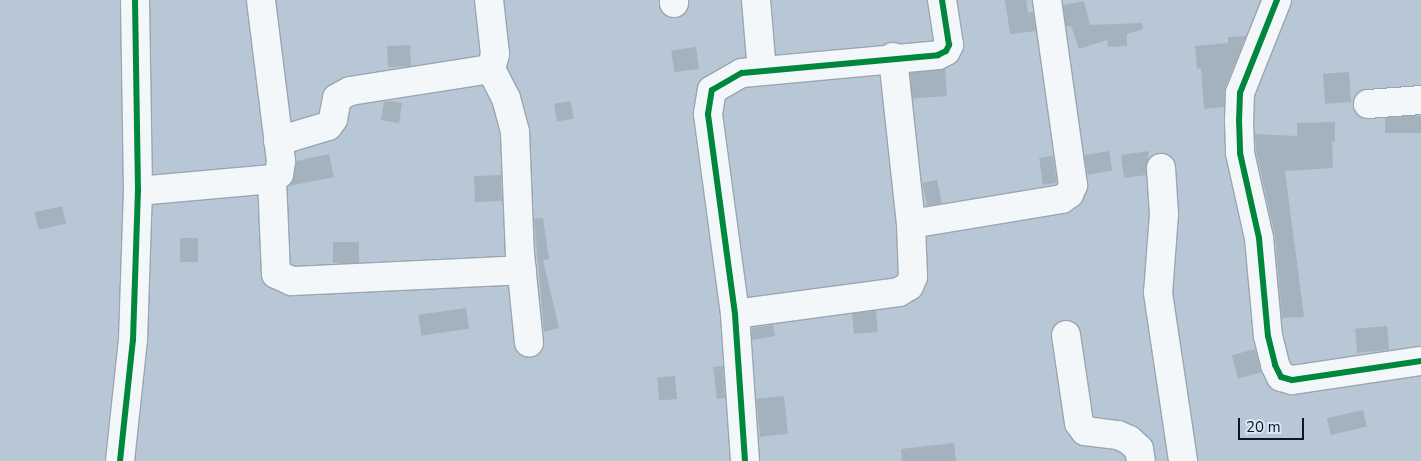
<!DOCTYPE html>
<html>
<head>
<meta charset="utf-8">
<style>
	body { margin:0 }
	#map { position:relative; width:1421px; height:461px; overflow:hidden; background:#b7c7d6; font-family:"Nunito Sans",sans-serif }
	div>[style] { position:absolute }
	.building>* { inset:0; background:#a3b2bc; transform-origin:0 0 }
	.roads { filter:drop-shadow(1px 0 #99a5b1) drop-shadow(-1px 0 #99a5b1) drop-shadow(0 1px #99a5b1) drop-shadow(0 -1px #99a5b1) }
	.minor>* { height:28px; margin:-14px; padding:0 14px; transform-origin:14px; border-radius:14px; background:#f4f7f9 }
	.cycleway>* { height:6px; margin:-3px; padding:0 3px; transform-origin:3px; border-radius:3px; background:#00873e }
	span { translate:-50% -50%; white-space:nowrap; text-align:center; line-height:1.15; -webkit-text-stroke:5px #d8e7f5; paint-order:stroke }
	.scale { position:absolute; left:1238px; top:418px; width:66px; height:22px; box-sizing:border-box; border:2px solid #0c1721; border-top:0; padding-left:6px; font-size:15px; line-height:18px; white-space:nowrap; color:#0c1721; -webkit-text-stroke:4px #d8e7f5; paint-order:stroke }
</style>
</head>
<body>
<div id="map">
	<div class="building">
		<i style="clip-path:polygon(1005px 0,1026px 0,1028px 13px,1033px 12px,1036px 31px,1010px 34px)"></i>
		<i style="clip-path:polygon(1084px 1px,1090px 25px,1142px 23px,1143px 29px,1127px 34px,1127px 46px,1108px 47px,1107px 40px,1079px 49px,1071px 26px,1066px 26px,1063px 5px)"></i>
		<i style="clip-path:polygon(1246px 36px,1225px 88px,1224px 107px,1204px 109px,1201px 68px,1197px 69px,1195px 46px,1228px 43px,1228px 37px)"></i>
		<i style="left:410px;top:45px;width:21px;height:23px;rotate:87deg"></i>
		<i style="left:696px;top:47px;width:22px;height:25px;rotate:82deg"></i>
		<i style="left:945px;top:69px;width:27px;height:35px;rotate:86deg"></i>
		<i style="left:1349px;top:72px;width:30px;height:26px;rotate:86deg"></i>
		<i style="clip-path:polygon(390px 101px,402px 103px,399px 123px,381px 120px,384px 102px)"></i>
		<i style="left:571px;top:101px;width:18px;height:17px;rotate:81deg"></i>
		<i style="left:1421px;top:116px;width:17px;height:36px;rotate:90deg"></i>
		<i style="clip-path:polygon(1335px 122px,1335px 142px,1332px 142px,1333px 168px,1285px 171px,1304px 317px,1282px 318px,1275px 236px,1256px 151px,1255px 134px,1297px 136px,1297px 123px)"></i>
		<i style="left:1109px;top:151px;width:20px;height:25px;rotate:81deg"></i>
		<i style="clip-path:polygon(1149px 151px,1146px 175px,1124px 178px,1121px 155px)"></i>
		<i style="clip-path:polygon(329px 154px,334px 177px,289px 186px,294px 177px,296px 161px)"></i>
		<i style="left:1053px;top:156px;width:27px;height:14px;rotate:82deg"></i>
		<i style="left:501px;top:175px;width:26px;height:27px;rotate:88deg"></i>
		<i style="left:937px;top:180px;width:24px;height:15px;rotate:78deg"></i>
		<i style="left:62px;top:206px;width:18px;height:28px;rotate:77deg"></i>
		<i style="clip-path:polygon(543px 218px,549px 259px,543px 260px,559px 328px,544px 332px,534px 219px)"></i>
		<i style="left:180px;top:238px;width:18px;height:24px"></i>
		<i style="left:333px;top:242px;width:26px;height:21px"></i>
		<i style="left:466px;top:308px;width:21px;height:48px;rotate:82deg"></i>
		<i style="left:876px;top:311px;width:21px;height:24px;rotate:85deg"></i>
		<i style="clip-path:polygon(773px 325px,775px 336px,752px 340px,752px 328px)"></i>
		<i style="left:1387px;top:326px;width:24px;height:32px;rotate:85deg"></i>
		<i style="left:1255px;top:349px;width:24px;height:24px;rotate:75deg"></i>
		<i style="clip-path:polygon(723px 366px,725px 398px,717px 399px,713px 367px)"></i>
		<i style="left:675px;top:376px;width:23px;height:18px;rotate:85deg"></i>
		<i style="left:784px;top:396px;width:38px;height:28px;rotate:84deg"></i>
		<i style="left:1363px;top:410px;width:17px;height:37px;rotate:77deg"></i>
		<i style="clip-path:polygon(954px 443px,956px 461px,902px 461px,901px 449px)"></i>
	</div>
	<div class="roads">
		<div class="minor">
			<i style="left:674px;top:0;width:3px;rotate:90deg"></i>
			<i style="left:756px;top:0;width:71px;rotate:85.2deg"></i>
			<i style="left:1277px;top:0;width:100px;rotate:111.7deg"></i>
			<i style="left:1240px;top:93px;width:27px;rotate:92deg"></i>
			<i style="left:1239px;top:120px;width:33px;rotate:88deg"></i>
			<i style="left:1240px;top:153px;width:87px;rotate:77.4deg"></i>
			<i style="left:1259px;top:238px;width:98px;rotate:84.8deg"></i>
			<i style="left:1268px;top:336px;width:30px;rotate:76deg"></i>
			<i style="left:1275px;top:365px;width:13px;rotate:63deg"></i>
			<i style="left:1281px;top:377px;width:11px;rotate:15deg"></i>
			<i style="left:1292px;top:380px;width:130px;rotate:-8.4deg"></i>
			<i style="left:491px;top:69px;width:33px;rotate:63deg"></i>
			<i style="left:506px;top:98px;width:35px;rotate:75deg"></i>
			<i style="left:515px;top:132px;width:122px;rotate:87.7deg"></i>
			<i style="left:520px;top:254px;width:89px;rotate:84.2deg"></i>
			<i style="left:1368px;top:104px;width:53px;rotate:-4.3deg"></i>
			<i style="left:278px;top:141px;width:52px;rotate:-16.7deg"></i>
			<i style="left:328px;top:126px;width:9px;rotate:-54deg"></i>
			<i style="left:333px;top:119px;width:21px;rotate:-79deg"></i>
			<i style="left:337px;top:98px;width:15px;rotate:-28deg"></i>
			<i style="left:350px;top:91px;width:143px;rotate:-8.9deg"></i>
			<i style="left:491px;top:69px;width:16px;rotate:-75deg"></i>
			<i style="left:495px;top:54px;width:54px;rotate:-96.3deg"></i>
			<i style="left:1161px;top:168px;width:46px;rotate:86.3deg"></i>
			<i style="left:1164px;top:214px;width:79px;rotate:94.3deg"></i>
			<i style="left:1158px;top:293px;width:170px;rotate:81.5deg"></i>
			<i style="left:272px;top:179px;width:95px;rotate:87.6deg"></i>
			<i style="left:276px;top:274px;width:17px;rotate:24deg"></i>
			<i style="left:292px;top:281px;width:230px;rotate:-2.7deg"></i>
			<i style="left:138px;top:191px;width:135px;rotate:-5.1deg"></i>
			<i style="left:272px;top:179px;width:9px;rotate:-36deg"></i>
			<i style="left:279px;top:174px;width:13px;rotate:-81deg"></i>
			<i style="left:281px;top:161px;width:162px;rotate:-97.1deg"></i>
			<i style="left:911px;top:224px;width:153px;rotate:-9.4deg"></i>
			<i style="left:1062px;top:199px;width:9px;rotate:-36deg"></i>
			<i style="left:1069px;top:194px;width:10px;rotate:-66deg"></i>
			<i style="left:1073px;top:185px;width:187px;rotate:-98deg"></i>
			<i style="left:735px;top:314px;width:165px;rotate:-7.6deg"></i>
			<i style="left:899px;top:292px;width:12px;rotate:-31deg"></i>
			<i style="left:909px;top:286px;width:10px;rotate:-66deg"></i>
			<i style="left:913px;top:277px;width:53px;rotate:-92.2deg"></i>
			<i style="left:911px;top:224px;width:168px;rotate:-96.2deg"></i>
			<i style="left:1066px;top:335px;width:89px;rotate:81.6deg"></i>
			<i style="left:1079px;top:423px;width:10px;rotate:53deg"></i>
			<i style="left:1085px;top:431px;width:33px;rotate:7deg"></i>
			<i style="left:1118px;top:435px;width:12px;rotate:24deg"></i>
			<i style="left:1129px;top:440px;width:13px;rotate:42deg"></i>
			<i style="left:1139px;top:449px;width:12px;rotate:81deg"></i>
			<i style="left:120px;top:461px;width:122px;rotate:-83.9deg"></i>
			<i style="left:133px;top:340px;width:149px;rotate:-88.1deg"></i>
			<i style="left:138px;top:191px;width:191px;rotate:-90.9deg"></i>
			<i style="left:745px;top:461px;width:147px;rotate:-93.9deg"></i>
			<i style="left:735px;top:314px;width:202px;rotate:-97.7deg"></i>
			<i style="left:708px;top:114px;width:24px;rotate:-81deg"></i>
			<i style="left:712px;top:90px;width:34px;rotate:-30deg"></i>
			<i style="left:742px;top:73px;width:197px;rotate:-5.2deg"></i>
			<i style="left:938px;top:55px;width:9px;rotate:-27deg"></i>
			<i style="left:946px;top:51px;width:7px;rotate:-63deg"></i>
			<i style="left:949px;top:45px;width:46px;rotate:-98.8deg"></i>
		</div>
	</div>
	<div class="cycleway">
		<i style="left:1277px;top:0;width:100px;rotate:111.7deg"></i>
		<i style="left:1240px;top:93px;width:27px;rotate:92deg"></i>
		<i style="left:1239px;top:120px;width:33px;rotate:88deg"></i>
		<i style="left:1240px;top:153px;width:87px;rotate:77.4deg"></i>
		<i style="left:1259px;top:238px;width:98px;rotate:84.8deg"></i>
		<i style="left:1268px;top:336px;width:30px;rotate:76deg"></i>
		<i style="left:1275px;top:365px;width:13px;rotate:63deg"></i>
		<i style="left:1281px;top:377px;width:11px;rotate:15deg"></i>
		<i style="left:1292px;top:380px;width:130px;rotate:-8.4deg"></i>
		<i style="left:120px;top:461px;width:122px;rotate:-83.9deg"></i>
		<i style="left:133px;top:340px;width:149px;rotate:-88.1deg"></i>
		<i style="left:138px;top:191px;width:191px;rotate:-90.9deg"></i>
		<i style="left:745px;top:461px;width:147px;rotate:-93.9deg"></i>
		<i style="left:735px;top:314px;width:202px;rotate:-97.7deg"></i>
		<i style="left:708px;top:114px;width:24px;rotate:-81deg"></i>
		<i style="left:712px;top:90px;width:34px;rotate:-30deg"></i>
		<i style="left:742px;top:73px;width:197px;rotate:-5.2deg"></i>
		<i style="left:938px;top:55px;width:9px;rotate:-27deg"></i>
		<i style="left:946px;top:51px;width:7px;rotate:-63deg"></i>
		<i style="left:949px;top:45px;width:46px;rotate:-98.8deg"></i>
	</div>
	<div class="scale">20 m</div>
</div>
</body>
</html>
